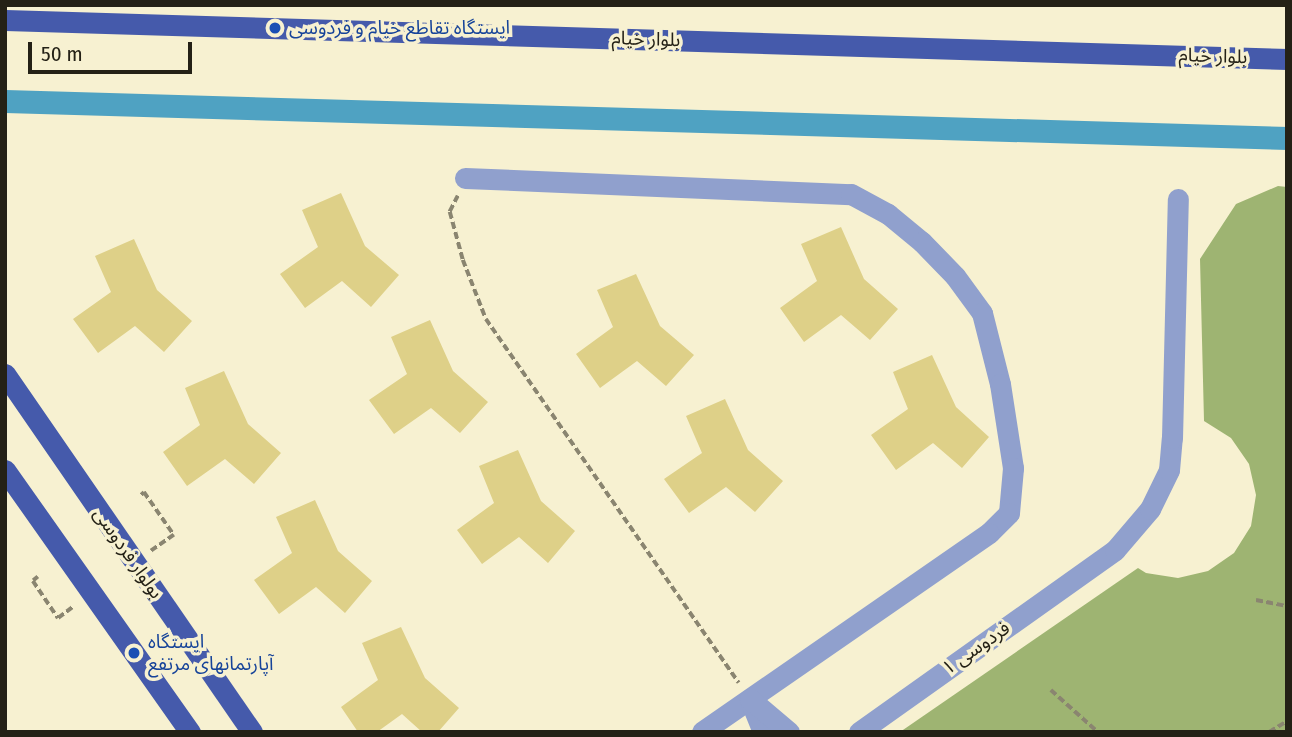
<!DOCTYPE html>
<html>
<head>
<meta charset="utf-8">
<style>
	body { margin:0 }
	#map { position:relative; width:1292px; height:737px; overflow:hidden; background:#f7f1d1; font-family:"Fira Sans Condensed","Noto Sans Arabic",sans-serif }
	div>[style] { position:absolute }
	.forest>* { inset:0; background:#9eb472 }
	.canal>* { height:23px; margin:-11.5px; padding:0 11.5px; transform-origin:11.5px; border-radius:11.5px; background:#4fa2c2 }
	.building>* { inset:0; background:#ded088 }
	.path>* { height:3.5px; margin-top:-1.75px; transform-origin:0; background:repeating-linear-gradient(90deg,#8a8570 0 7px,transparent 0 10.5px) }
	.minor>* { height:21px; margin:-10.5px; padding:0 10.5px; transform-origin:10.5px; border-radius:10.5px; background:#90a0cd }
	.major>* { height:21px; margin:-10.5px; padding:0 10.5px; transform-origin:10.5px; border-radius:10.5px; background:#455aab }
	.dots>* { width:19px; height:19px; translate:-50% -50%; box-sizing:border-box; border:4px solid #f7f1d1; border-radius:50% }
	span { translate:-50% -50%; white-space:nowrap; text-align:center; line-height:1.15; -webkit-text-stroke:7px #f7f1d1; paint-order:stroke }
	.transit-label { font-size:19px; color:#164399 }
	.left { translate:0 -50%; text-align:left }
	.street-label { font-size:19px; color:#242116 }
	.frame { position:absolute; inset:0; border:7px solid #242116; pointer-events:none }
	.scale { position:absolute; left:28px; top:42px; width:164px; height:32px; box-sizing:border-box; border:4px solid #242116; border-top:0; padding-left:9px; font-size:21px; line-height:24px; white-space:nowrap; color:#242116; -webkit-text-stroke:5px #f7f1d1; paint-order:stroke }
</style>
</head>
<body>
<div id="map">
	<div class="forest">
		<i style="clip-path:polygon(1278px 186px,1287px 187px,1287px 732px,900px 732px,1138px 568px,1146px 573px,1178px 578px,1208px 571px,1234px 553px,1251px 526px,1256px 495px,1249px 464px,1231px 438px,1204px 421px,1200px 259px,1236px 204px)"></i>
	</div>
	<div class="canal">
		<i style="left:5px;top:101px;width:1283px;rotate:1.65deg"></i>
	</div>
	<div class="building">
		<i style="clip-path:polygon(341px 193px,365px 246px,399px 275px,371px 307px,342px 281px,305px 308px,280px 274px,318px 247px,302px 210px)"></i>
		<i style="clip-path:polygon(841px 227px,864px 279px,898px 309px,870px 340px,841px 315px,804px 342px,780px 308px,817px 281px,801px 244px)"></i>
		<i style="clip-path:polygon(134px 239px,157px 290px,192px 321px,164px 352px,135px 326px,98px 353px,73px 319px,111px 292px,95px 256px)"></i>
		<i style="clip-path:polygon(636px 274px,660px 326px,694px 355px,666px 386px,637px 361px,600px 388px,576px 354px,613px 327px,597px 290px)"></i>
		<i style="clip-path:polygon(430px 320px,453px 371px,488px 402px,460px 433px,431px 408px,394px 434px,369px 400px,407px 374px,391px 337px)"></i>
		<i style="clip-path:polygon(932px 355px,956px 407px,989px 437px,962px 468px,933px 443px,896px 470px,871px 435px,908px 409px,893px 372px)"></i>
		<i style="clip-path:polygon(224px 371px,248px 424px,281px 453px,254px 484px,225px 459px,187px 486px,163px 452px,200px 425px,185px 388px)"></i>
		<i style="clip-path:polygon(725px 399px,748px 450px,783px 481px,755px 512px,726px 487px,689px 513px,664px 479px,702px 453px,686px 416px)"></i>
		<i style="clip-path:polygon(518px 450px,541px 501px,575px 531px,548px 563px,519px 537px,482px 564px,457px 530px,494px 503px,479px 466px)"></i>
		<i style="clip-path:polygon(315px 500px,338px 551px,372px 581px,345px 613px,316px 587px,279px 614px,254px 580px,292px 553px,276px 517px)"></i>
		<i style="clip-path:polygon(401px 627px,425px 678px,459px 708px,438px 732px,422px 732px,402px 714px,377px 732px,358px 732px,341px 707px,378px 680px,362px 643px)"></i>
	</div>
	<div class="path">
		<i style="left:458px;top:196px;width:18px;rotate:117deg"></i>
		<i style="left:450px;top:212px;width:50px;rotate:74.8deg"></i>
		<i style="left:463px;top:260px;width:63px;rotate:68.7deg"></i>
		<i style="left:486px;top:319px;width:443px;rotate:55.2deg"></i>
		<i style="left:141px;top:495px;width:4px;rotate:-45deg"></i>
		<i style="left:144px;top:492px;width:52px;rotate:55.1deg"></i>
		<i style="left:174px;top:535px;width:28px;rotate:145deg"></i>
		<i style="left:38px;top:577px;width:6px;rotate:141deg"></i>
		<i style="left:33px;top:581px;width:45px;rotate:56deg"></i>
		<i style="left:58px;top:618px;width:20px;rotate:-37deg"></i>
		<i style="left:1256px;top:600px;width:32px;rotate:11deg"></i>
		<i style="left:1051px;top:690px;width:63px;rotate:41.8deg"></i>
		<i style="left:1269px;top:732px;width:21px;rotate:-31deg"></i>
	</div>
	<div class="minor">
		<i style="left:465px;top:178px;width:386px;rotate:2.4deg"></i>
		<i style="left:851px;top:194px;width:42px;rotate:28.4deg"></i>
		<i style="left:888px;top:214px;width:44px;rotate:39.5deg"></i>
		<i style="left:922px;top:242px;width:47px;rotate:45.9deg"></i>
		<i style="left:955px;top:276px;width:46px;rotate:53.9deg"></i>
		<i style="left:982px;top:313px;width:73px;rotate:75.8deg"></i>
		<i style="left:1000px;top:384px;width:85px;rotate:81.2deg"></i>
		<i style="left:1013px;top:468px;width:45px;rotate:95.1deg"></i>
		<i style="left:1009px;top:513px;width:28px;rotate:135deg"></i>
		<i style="left:989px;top:533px;width:349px;rotate:145.3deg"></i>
		<i style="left:763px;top:732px;width:35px;rotate:-112deg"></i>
		<i style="left:750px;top:699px;width:51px;rotate:40.2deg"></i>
		<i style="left:859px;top:732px;width:314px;rotate:-35.4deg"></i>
		<i style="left:1115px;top:550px;width:54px;rotate:-49.5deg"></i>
		<i style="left:1150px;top:509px;width:43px;rotate:-64deg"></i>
		<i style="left:1169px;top:470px;width:32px;rotate:-85deg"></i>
		<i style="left:1172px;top:438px;width:239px;rotate:-88.6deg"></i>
	</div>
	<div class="major">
		<i style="left:5px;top:20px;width:1283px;rotate:1.74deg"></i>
		<i style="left:5px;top:374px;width:435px;rotate:55.4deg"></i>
		<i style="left:5px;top:470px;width:321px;rotate:54.8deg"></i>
	</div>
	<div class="dots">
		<i style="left:275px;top:28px;background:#1a4fb4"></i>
		<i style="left:134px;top:653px;background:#1a4fb4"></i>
	</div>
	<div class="transit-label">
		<span class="left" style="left:289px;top:28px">ایستگاه تقاطع خیام و فردوسی</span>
		<span class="left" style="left:148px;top:653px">ایستگاه<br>آپارتمانهای مرتفع</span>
	</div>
	<div class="street-label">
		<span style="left:646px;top:39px;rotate:2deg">بلوار خیام</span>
		<span style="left:1213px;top:56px;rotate:2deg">بلوار خیام</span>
		<span style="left:128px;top:553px;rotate:55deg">بولوار فردوسی</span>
		<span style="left:976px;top:648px;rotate:-35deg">فردوسی ۱</span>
	</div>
	<div class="frame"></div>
	<div class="scale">50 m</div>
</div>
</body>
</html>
